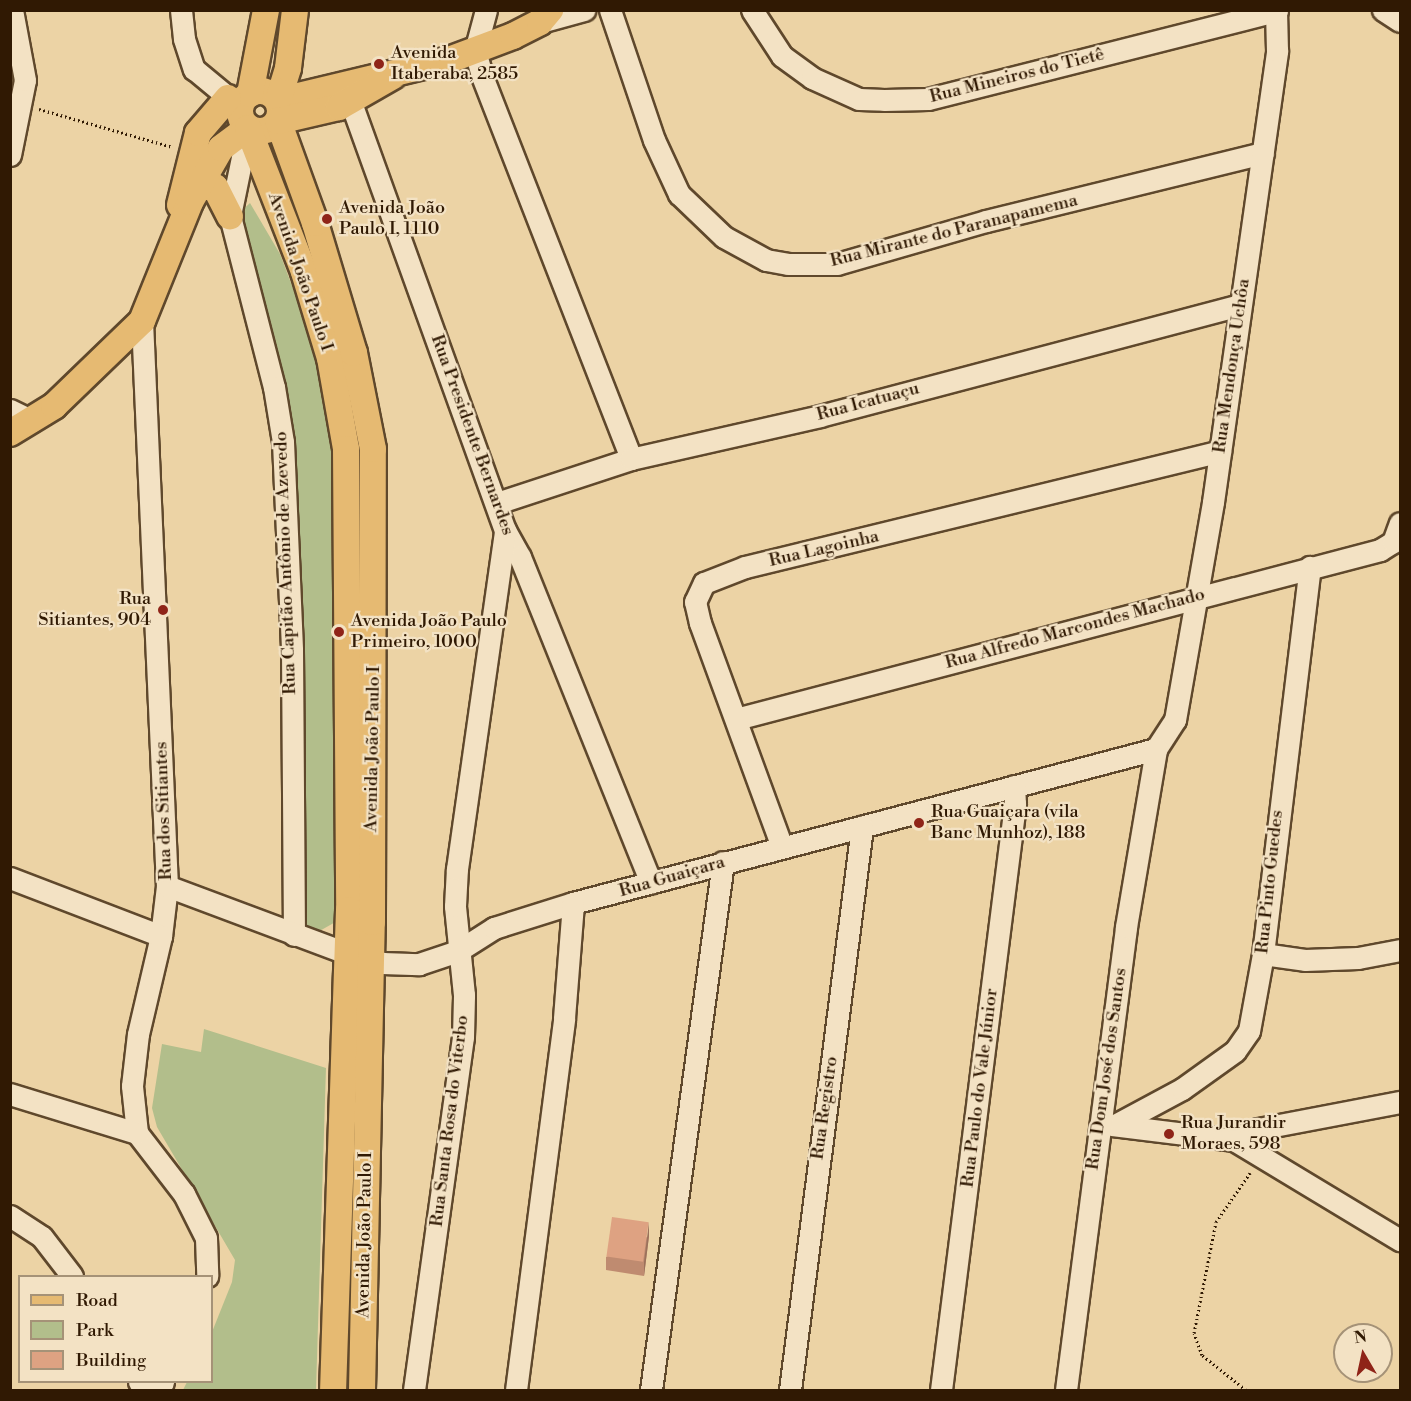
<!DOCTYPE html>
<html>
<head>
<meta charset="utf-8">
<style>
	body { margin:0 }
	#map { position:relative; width:1411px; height:1401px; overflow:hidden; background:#ecd3a5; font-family:"Libre Bodoni",serif }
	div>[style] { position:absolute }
	.green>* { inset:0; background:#b2be8b }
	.path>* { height:3px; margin-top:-1.5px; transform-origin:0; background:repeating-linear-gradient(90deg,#301903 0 1.5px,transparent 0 4.5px) }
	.roads { filter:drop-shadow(2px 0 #5f482c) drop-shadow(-2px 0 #5f482c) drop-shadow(0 2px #5f482c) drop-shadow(0 -2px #5f482c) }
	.minor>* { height:21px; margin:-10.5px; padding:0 10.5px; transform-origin:10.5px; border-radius:10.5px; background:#f3e2c4 }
	.major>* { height:26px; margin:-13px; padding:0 13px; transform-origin:13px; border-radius:13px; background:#e6ba72 }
	.major>.ring { margin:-13px; padding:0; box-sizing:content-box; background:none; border:26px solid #e6ba72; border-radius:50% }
	.wall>* { inset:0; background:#bf8b70 }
	.shaded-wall>* { inset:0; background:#9b715b }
	.building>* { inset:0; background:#dea282; transform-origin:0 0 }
	.dots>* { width:16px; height:16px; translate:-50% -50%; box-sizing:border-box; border:3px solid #f3e2c4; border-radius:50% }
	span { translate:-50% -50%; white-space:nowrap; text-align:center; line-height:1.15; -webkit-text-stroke:4.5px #f3e2c4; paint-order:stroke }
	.poi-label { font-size:18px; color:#301903 }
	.left { translate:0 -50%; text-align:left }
	.right { translate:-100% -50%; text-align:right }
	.street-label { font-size:18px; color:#301903 }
	.frame { position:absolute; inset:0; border:12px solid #301903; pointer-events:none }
	.legend { position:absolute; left:18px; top:1275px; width:195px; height:108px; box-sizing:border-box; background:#f3e2c4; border:2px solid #a59277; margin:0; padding:8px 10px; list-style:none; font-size:18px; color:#301903 }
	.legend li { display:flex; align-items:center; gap:12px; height:30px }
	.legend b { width:30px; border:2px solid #a59277 }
	.north { position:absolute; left:1333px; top:1323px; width:60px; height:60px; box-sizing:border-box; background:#f3e2c4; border:2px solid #a59277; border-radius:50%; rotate:351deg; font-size:16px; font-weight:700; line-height:24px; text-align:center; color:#301903 }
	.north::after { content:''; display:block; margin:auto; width:21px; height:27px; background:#8f2418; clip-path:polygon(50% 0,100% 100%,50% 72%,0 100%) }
</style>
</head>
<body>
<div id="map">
	<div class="green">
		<i style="clip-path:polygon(250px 203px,280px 254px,305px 320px,323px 374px,334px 434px,339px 920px,316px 933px,304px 927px,295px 484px,235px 217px)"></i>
		<i style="clip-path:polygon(204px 1029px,326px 1068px,316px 1390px,183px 1390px,187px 1382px,212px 1382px,212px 1332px,232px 1282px,235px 1260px,157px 1127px,152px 1108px,162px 1044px,201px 1052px)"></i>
	</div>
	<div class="path">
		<i style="left:39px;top:109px;width:138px;rotate:15.9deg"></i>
		<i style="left:1246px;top:1390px;width:56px;rotate:-141.5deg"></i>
		<i style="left:1202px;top:1355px;width:23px;rotate:-110deg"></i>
		<i style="left:1194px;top:1333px;width:113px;rotate:-78.8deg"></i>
		<i style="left:1216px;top:1222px;width:60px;rotate:-55.2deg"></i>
	</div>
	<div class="roads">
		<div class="minor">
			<i style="left:181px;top:10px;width:29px;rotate:84deg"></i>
			<i style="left:184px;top:39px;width:32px;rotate:72deg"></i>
			<i style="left:194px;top:69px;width:60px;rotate:39.6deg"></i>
			<i style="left:486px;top:10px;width:42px;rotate:105deg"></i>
			<i style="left:475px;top:51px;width:26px;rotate:74deg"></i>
			<i style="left:482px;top:76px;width:411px;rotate:68.7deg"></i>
			<i style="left:610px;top:10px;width:137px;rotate:71.3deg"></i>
			<i style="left:654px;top:140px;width:60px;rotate:65.2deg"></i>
			<i style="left:679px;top:194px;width:62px;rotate:43.7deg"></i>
			<i style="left:724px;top:237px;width:48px;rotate:28.7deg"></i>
			<i style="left:766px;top:260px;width:22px;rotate:10deg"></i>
			<i style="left:788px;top:264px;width:49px"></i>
			<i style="left:837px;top:264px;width:155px;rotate:-16.1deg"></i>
			<i style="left:986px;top:221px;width:285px;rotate:-13.8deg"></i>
			<i style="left:752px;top:10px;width:55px;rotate:56.9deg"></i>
			<i style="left:782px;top:56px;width:37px;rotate:36deg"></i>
			<i style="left:812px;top:78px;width:51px;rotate:24.1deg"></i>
			<i style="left:859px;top:99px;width:25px;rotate:2deg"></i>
			<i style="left:884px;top:100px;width:44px;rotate:-1.3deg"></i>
			<i style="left:928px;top:99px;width:360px;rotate:-14.2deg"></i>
			<i style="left:1383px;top:10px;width:20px;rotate:33deg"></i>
			<i style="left:540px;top:22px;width:46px;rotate:-15.3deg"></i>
			<i style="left:345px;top:86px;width:472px;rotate:70.2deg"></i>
			<i style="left:505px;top:530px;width:31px;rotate:61deg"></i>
			<i style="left:520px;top:557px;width:351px;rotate:68.1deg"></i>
			<i style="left:248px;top:128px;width:90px;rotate:101.6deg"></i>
			<i style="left:230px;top:216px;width:177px;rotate:75.6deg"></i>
			<i style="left:274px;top:387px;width:56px;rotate:80.7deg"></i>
			<i style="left:283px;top:442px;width:208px;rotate:87.5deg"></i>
			<i style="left:292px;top:650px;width:285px;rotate:89.6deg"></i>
			<i style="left:10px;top:155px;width:76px;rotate:-78.7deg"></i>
			<i style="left:25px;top:80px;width:71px;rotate:-100.5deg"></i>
			<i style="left:142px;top:321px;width:566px;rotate:87.47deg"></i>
			<i style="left:167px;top:886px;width:50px;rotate:96.8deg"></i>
			<i style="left:161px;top:936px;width:101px;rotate:103.2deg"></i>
			<i style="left:138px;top:1034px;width:52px;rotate:96.6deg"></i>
			<i style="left:132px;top:1086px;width:47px;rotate:83.9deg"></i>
			<i style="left:137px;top:1133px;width:77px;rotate:52.4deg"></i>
			<i style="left:184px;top:1194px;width:49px;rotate:63.4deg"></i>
			<i style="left:206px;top:1238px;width:38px;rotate:88deg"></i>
			<i style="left:10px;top:410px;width:25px;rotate:26deg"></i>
			<i style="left:497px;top:503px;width:141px;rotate:-18.2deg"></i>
			<i style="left:631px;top:459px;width:194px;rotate:-12.8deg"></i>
			<i style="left:820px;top:416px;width:434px;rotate:-14.8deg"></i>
			<i style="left:736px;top:719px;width:666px;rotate:-14.7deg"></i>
			<i style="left:1380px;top:550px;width:15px;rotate:-32deg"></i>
			<i style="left:1393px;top:542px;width:20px;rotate:-70deg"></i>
			<i style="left:782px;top:847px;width:239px;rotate:-110.1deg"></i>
			<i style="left:700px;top:623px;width:22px;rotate:-103deg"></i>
			<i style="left:695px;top:602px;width:21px;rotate:-65deg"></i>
			<i style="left:704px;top:583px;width:44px;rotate:-21.3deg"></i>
			<i style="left:745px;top:567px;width:489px;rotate:-13.7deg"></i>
			<i style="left:10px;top:878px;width:162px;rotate:21deg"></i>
			<i style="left:167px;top:886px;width:203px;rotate:20.5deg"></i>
			<i style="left:357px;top:957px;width:26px;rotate:13deg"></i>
			<i style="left:382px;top:963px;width:37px;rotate:2deg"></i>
			<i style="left:419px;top:964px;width:41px;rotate:-18.4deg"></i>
			<i style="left:458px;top:951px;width:43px;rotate:-32.6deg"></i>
			<i style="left:494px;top:928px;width:83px;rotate:-17.6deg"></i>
			<i style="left:573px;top:903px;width:603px;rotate:-14.8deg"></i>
			<i style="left:1156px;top:749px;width:35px;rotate:-57deg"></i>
			<i style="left:1175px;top:720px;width:221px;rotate:-80.1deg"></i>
			<i style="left:1213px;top:502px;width:456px;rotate:-81.9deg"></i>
			<i style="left:1277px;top:51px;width:41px;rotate:-91.4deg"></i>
			<i style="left:1263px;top:954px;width:42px;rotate:8.1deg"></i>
			<i style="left:1305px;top:960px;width:53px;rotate:-2.2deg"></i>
			<i style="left:1358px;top:958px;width:43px;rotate:-10.8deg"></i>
			<i style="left:10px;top:1094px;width:133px;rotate:17.1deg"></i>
			<i style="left:1112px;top:1125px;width:123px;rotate:7deg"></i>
			<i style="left:1234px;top:1140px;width:26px;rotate:-25deg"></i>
			<i style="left:1258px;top:1129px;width:145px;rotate:-10.8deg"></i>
			<i style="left:1115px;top:1125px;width:76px;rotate:-28.2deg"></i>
			<i style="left:1182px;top:1089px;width:65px;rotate:-35.6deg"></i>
			<i style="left:1235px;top:1051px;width:24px;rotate:-55deg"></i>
			<i style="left:1249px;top:1031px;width:78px;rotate:-79.7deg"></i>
			<i style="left:1263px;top:954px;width:390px;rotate:-83.1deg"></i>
			<i style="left:1234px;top:1140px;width:194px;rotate:31.1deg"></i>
			<i style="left:10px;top:1216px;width:38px;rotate:33deg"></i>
			<i style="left:42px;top:1237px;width:49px;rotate:52.4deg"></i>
			<i style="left:139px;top:1382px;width:10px;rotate:53deg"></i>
			<i style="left:159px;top:1390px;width:9px;rotate:-63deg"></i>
			<i style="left:414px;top:1390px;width:356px;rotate:-82.1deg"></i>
			<i style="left:463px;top:1037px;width:42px;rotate:-88.6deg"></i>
			<i style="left:464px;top:995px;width:89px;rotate:-95.8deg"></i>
			<i style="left:455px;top:906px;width:37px;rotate:-87deg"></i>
			<i style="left:457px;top:869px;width:342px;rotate:-81.9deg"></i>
			<i style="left:516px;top:1390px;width:375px;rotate:-82.6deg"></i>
			<i style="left:564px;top:1018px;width:115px;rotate:-85.5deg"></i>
			<i style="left:651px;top:1390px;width:533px;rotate:-82.23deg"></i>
			<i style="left:790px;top:1390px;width:568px;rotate:-82.71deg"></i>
			<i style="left:941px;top:1390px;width:591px;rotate:-82.8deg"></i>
			<i style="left:1015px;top:804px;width:18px;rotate:-93deg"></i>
			<i style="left:1066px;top:1390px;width:467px;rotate:-82.6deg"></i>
			<i style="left:1126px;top:927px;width:181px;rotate:-80.4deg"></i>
		</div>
		<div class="major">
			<i class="ring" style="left:240px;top:91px;width:14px;height:14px"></i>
			<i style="left:250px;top:94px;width:86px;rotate:-79.2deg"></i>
			<i style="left:278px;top:101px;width:176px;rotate:-13.5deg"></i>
			<i style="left:449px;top:60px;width:68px;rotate:-20.6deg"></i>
			<i style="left:513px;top:36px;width:30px;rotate:-27deg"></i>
			<i style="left:540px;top:22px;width:16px;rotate:-50deg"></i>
			<i style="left:278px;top:101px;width:34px;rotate:-73deg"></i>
			<i style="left:288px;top:68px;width:58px;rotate:-83.1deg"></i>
			<i style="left:199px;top:187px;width:16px"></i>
			<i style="left:215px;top:187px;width:33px;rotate:63deg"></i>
			<i style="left:180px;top:205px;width:74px;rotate:-76deg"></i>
			<i style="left:198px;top:133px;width:46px;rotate:-49.4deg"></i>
			<i style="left:10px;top:433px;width:52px;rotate:-31.5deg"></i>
			<i style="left:54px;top:406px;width:122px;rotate:-44deg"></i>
			<i style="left:142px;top:321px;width:128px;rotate:-68deg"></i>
			<i style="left:190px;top:202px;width:62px;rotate:-60.1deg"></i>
			<i style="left:221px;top:148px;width:34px;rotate:-37deg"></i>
			<i style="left:248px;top:128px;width:155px;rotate:68.7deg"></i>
			<i style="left:304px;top:272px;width:90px;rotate:73.2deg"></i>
			<i style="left:330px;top:358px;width:92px;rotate:80deg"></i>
			<i style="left:346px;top:449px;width:461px;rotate:89.6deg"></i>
			<i style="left:349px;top:910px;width:480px;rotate:91.9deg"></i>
			<i style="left:362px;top:1390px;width:468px;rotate:-88.8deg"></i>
			<i style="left:372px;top:922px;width:473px;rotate:-89.9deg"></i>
			<i style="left:373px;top:449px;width:98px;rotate:-101.2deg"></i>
			<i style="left:354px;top:353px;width:136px;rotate:-106.7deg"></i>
			<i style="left:315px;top:223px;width:109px;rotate:-109.9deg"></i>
			<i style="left:278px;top:121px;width:63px;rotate:-12.9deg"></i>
			<i style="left:339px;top:107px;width:62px;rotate:-29.9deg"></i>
		</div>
	</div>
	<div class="wall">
		<i style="clip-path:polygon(649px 1236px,644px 1276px,606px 1270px,606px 1257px)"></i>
	</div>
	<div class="shaded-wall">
		<i style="clip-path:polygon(649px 1222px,649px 1236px,644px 1276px,644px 1262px)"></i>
	</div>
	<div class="building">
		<i style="left:612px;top:1217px;width:37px;height:40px;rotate:8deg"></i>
	</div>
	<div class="dots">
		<i style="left:379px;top:64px;background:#8f2418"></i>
		<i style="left:327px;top:219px;background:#8f2418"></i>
		<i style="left:163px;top:610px;background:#8f2418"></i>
		<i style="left:339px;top:632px;background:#8f2418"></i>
		<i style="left:919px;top:823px;background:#8f2418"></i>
		<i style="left:1169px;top:1134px;background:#8f2418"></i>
	</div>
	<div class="poi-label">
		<span class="left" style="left:391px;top:64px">Avenida<br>Itaberaba, 2585</span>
		<span class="left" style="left:339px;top:219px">Avenida João<br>Paulo I, 1110</span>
		<span class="right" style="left:151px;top:610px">Rua<br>Sitiantes, 904</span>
		<span class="left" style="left:351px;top:632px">Avenida João Paulo<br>Primeiro, 1000</span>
		<span class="left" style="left:931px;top:823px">Rua Guaiçara (vila<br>Banc Munhoz), 188</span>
		<span class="left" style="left:1181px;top:1134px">Rua Jurandir<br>Moraes, 598</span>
	</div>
	<div class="street-label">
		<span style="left:1017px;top:76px;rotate:-14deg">Rua Mineiros do Tietê</span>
		<span style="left:954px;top:231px;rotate:-14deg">Rua Mirante do Paranapamema</span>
		<span style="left:300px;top:272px;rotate:71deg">Avenida João Paulo I</span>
		<span style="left:1232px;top:366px;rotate:-82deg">Rua Mendonça Uchôa</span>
		<span style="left:868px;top:402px;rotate:-15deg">Rua Icatuaçu</span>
		<span style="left:472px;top:435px;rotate:70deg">Rua Presidente Bernardes</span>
		<span style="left:824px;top:549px;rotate:-13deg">Rua Lagoinha</span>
		<span style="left:286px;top:563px;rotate:-92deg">Rua Capitão Antônio de Azevedo</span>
		<span style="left:1075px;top:629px;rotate:-15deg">Rua Alfredo Marcondes Machado</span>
		<span style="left:373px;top:749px;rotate:-89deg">Avenida João Paulo I</span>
		<span style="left:164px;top:811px;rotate:-92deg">Rua dos Sitiantes</span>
		<span style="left:672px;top:877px;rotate:-16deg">Rua Guaiçara</span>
		<span style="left:1270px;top:882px;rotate:-84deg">Rua Pinto Guedes</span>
		<span style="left:1107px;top:1069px;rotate:-82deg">Rua Dom José dos Santos</span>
		<span style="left:980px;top:1088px;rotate:-83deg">Rua Paulo do Vale Júnior</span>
		<span style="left:825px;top:1108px;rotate:-82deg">Rua Registro</span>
		<span style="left:450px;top:1121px;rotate:-83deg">Rua Santa Rosa do Viterbo</span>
		<span style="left:365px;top:1235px;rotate:-89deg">Avenida João Paulo I</span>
	</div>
	<div class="frame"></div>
	<ul class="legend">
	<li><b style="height:8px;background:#e6ba72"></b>Road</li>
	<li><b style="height:16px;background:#b2be8b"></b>Park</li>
	<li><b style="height:16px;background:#dea282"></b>Building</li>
	</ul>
	<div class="north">N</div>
</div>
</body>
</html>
